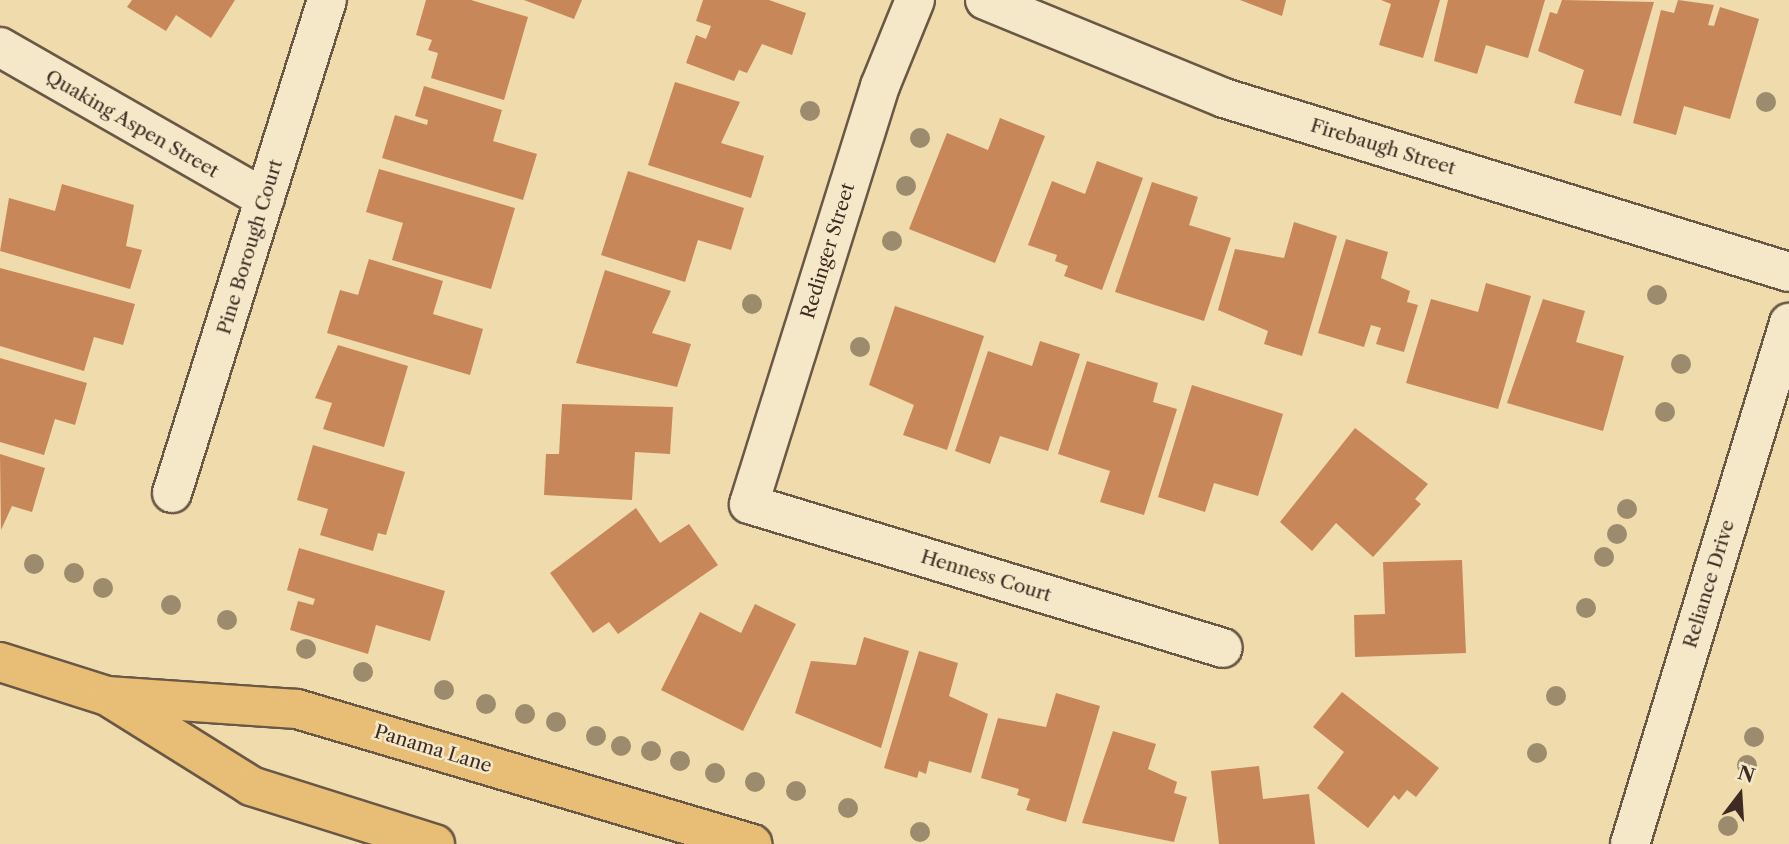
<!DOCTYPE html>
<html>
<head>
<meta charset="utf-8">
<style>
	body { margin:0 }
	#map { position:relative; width:1789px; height:844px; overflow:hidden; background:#efdbac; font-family:"Libre Caslon Text",serif }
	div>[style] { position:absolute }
	.building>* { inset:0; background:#c88759 }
	.roads { filter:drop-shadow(2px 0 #6a5846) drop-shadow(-2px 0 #6a5846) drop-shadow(0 2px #6a5846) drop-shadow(0 -2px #6a5846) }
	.minor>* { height:38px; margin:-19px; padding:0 19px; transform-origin:19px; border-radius:19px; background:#f5e8c9 }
	.major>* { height:38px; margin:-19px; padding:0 19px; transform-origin:19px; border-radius:19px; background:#e8be76 }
	.trees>* { width:20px; height:20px; margin:-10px; border-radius:50%; background:#9c8b6c }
	span { translate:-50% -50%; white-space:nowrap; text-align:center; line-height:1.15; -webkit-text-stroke:5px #f5e8c9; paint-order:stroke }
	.street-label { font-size:19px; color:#3e2c24 }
	.north { position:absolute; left:1705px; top:760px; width:70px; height:70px; -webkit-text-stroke:5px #f5e8c9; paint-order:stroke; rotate:17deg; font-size:19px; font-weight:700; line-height:28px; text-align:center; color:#3e2c24 }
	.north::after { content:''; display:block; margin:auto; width:24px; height:32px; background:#3e2c24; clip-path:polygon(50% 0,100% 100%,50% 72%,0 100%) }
</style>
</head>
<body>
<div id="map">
	<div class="building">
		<i style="clip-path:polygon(132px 0,235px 0,211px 38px,176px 15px,166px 31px,127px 7px)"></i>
		<i style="clip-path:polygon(426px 0,471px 0,528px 17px,504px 100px,431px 78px,438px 53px,428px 50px,432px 40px,416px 35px)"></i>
		<i style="clip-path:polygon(524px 0,582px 0,574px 19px)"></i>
		<i style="clip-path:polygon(703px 0,769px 0,806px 13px,792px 55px,762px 44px,747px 73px,739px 70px,734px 81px,686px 63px,696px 35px,706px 39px,711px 26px,696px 21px)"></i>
		<i style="clip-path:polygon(1240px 0,1286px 0,1282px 16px)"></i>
		<i style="clip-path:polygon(1440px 0,1423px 58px,1379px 45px,1391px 4px,1381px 0)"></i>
		<i style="clip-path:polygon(1448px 0,1545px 0,1528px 58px,1486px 45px,1477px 74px,1434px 61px)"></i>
		<i style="clip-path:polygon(1562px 0,1654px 2px,1621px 116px,1574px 103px,1584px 70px,1538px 51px,1550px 12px,1557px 14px)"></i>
		<i style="clip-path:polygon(1678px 0,1714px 5px,1708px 25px,1714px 26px,1720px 7px,1759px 19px,1730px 119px,1684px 106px,1676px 135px,1633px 123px,1661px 10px,1674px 13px)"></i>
		<i style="clip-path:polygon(675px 82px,740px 102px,721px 143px,764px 156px,751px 198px,648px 165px)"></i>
		<i style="clip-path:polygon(424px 86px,502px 110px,493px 141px,537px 154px,523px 200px,382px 158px,395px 115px,427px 125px,428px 120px,415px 116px)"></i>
		<i style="clip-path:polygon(1000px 118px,1045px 136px,995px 263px,909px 229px,947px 133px,988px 150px)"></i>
		<i style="clip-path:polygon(1097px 161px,1143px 178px,1102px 290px,1064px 276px,1068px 266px,1055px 261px,1057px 255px,1028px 245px,1052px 181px,1085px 194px)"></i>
		<i style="clip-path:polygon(379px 169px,515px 208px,491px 289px,392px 260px,403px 223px,366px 212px)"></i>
		<i style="clip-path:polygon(628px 171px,744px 208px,731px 250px,698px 240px,685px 282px,601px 255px)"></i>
		<i style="clip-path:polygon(1152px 182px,1198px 197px,1189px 225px,1231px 238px,1204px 321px,1115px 292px)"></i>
		<i style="clip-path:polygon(62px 184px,134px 205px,126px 246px,142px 250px,130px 289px,0 251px,9px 198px,55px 211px)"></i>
		<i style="clip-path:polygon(1294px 222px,1337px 236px,1302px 356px,1264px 344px,1268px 331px,1218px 310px,1235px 249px,1284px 258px)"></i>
		<i style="clip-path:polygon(1346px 239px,1388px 252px,1381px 278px,1410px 291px,1407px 302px,1418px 305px,1404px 352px,1376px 344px,1381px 328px,1371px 325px,1364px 347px,1318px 333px)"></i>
		<i style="clip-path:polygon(369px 259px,443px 281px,433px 314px,483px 329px,470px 375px,327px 333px,340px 290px,358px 295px)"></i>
		<i style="clip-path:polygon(0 268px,135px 304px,123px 345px,94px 337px,84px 371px,0 346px)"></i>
		<i style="clip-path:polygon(605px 270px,671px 291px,652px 333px,691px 344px,677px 387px,576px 363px)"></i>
		<i style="clip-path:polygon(1486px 283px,1531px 296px,1498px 409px,1406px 383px,1431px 299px,1478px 312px)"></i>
		<i style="clip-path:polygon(1543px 299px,1585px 311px,1576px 342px,1624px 356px,1603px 431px,1507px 403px)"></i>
		<i style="clip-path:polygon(895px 306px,984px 336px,947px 450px,903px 435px,914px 405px,869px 385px)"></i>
		<i style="clip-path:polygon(1040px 341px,1080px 354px,1048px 451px,1000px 436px,990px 464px,955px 451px,988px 351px,1032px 366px)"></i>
		<i style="clip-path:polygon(338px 345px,408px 366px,384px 447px,323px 429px,332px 403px,315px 398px)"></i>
		<i style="clip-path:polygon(0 358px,87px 383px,75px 425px,55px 419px,44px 455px,0 442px)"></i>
		<i style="clip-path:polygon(1087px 361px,1158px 383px,1153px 402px,1177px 409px,1144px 515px,1100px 502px,1110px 471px,1058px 454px)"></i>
		<i style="clip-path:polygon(1192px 385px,1283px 414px,1258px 496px,1214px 483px,1205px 512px,1158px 497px)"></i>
		<i style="clip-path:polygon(562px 404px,673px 407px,670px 454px,635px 452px,632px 500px,544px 495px,546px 454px,559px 454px)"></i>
		<i style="clip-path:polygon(1355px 428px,1428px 484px,1415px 499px,1421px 504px,1373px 557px,1336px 523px,1312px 551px,1280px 522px)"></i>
		<i style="clip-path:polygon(313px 445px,405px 472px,386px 535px,378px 533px,373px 551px,320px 535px,328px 509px,297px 500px)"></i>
		<i style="clip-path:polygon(0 454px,45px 468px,32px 512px,12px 506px,1px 530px)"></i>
		<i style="clip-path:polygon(636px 508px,660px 543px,689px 524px,718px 565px,618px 634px,609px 622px,593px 633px,550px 573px)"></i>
		<i style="clip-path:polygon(299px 548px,445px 591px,430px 641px,376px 625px,368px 654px,290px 630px,298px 601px,313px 605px,315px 599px,287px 590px)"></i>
		<i style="clip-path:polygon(1462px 560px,1466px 653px,1355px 657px,1354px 615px,1385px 614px,1383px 562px)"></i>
		<i style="clip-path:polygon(755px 604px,796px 624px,743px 731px,661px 690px,700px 612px,741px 633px)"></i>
		<i style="clip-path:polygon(864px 637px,909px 651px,881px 748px,795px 713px,811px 661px,856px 665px)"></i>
		<i style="clip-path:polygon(919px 651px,958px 663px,949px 696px,988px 714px,971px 773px,929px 761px,926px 774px,919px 771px,917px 778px,884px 768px)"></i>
		<i style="clip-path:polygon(1342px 692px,1439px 768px,1416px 797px,1407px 790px,1399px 800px,1394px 795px,1368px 828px,1317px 788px,1344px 752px,1313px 727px)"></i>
		<i style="clip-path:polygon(1056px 693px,1100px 706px,1066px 822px,1026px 810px,1030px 799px,1017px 795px,1019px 789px,981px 778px,998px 718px,1046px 727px)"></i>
		<i style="clip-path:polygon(1113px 731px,1156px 744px,1148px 769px,1177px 782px,1174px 793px,1187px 797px,1174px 842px,1082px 823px)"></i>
		<i style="clip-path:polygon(1259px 766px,1263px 799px,1309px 794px,1315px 844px,1219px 844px,1211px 771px)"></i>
	</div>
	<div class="roads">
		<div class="minor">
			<i style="left:915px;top:0;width:93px;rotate:112.1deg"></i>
			<i style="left:880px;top:86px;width:438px;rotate:107.4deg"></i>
			<i style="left:749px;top:504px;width:495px;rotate:16.9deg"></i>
			<i style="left:985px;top:0;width:258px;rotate:22.3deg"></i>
			<i style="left:1224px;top:98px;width:591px;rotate:17.12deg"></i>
			<i style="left:0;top:47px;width:305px;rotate:29.8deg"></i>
			<i style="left:172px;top:493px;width:517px;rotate:-72.55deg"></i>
			<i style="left:1630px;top:844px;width:545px;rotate:-73.03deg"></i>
		</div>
		<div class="major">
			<i style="left:0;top:662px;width:112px;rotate:17.6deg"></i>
			<i style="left:107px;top:696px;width:190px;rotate:3.9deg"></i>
			<i style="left:297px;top:709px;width:475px;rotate:16.5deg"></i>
			<i style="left:112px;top:699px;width:164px;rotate:32deg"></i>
			<i style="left:251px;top:786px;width:193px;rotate:17.5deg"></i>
		</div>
	</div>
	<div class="trees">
		<i style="left:1766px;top:102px"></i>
		<i style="left:810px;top:111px"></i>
		<i style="left:920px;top:138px"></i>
		<i style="left:906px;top:186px"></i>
		<i style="left:892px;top:241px"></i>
		<i style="left:1657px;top:295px"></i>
		<i style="left:752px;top:304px"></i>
		<i style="left:860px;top:347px"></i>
		<i style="left:1681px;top:364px"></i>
		<i style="left:1665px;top:412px"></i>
		<i style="left:1627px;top:509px"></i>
		<i style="left:1617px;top:534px"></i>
		<i style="left:1604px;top:557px"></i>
		<i style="left:34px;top:564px"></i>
		<i style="left:74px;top:573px"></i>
		<i style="left:103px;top:588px"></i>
		<i style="left:171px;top:605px"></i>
		<i style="left:1586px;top:608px"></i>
		<i style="left:227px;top:620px"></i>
		<i style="left:306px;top:649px"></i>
		<i style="left:363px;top:672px"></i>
		<i style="left:444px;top:690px"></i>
		<i style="left:1556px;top:696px"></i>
		<i style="left:486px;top:704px"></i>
		<i style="left:525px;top:714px"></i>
		<i style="left:556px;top:722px"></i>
		<i style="left:596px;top:736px"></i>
		<i style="left:1754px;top:737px"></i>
		<i style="left:621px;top:746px"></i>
		<i style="left:651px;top:751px"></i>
		<i style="left:1537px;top:753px"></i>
		<i style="left:680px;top:761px"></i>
		<i style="left:1747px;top:765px"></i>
		<i style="left:715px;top:773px"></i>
		<i style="left:755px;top:782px"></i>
		<i style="left:796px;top:791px"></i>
		<i style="left:848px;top:808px"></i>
		<i style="left:1728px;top:826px"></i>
		<i style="left:920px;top:832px"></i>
	</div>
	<div class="street-label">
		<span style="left:132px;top:124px;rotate:30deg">Quaking Aspen Street</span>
		<span style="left:1383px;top:147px;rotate:17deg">Firebaugh Street</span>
		<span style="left:250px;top:247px;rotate:-73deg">Pine Borough Court</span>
		<span style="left:828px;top:251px;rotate:-73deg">Redinger Street</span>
		<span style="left:986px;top:576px;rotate:17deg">Henness Court</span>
		<span style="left:1709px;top:584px;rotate:-73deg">Reliance Drive</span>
		<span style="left:433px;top:749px;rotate:17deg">Panama Lane</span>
	</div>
	<div class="north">N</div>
</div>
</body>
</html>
